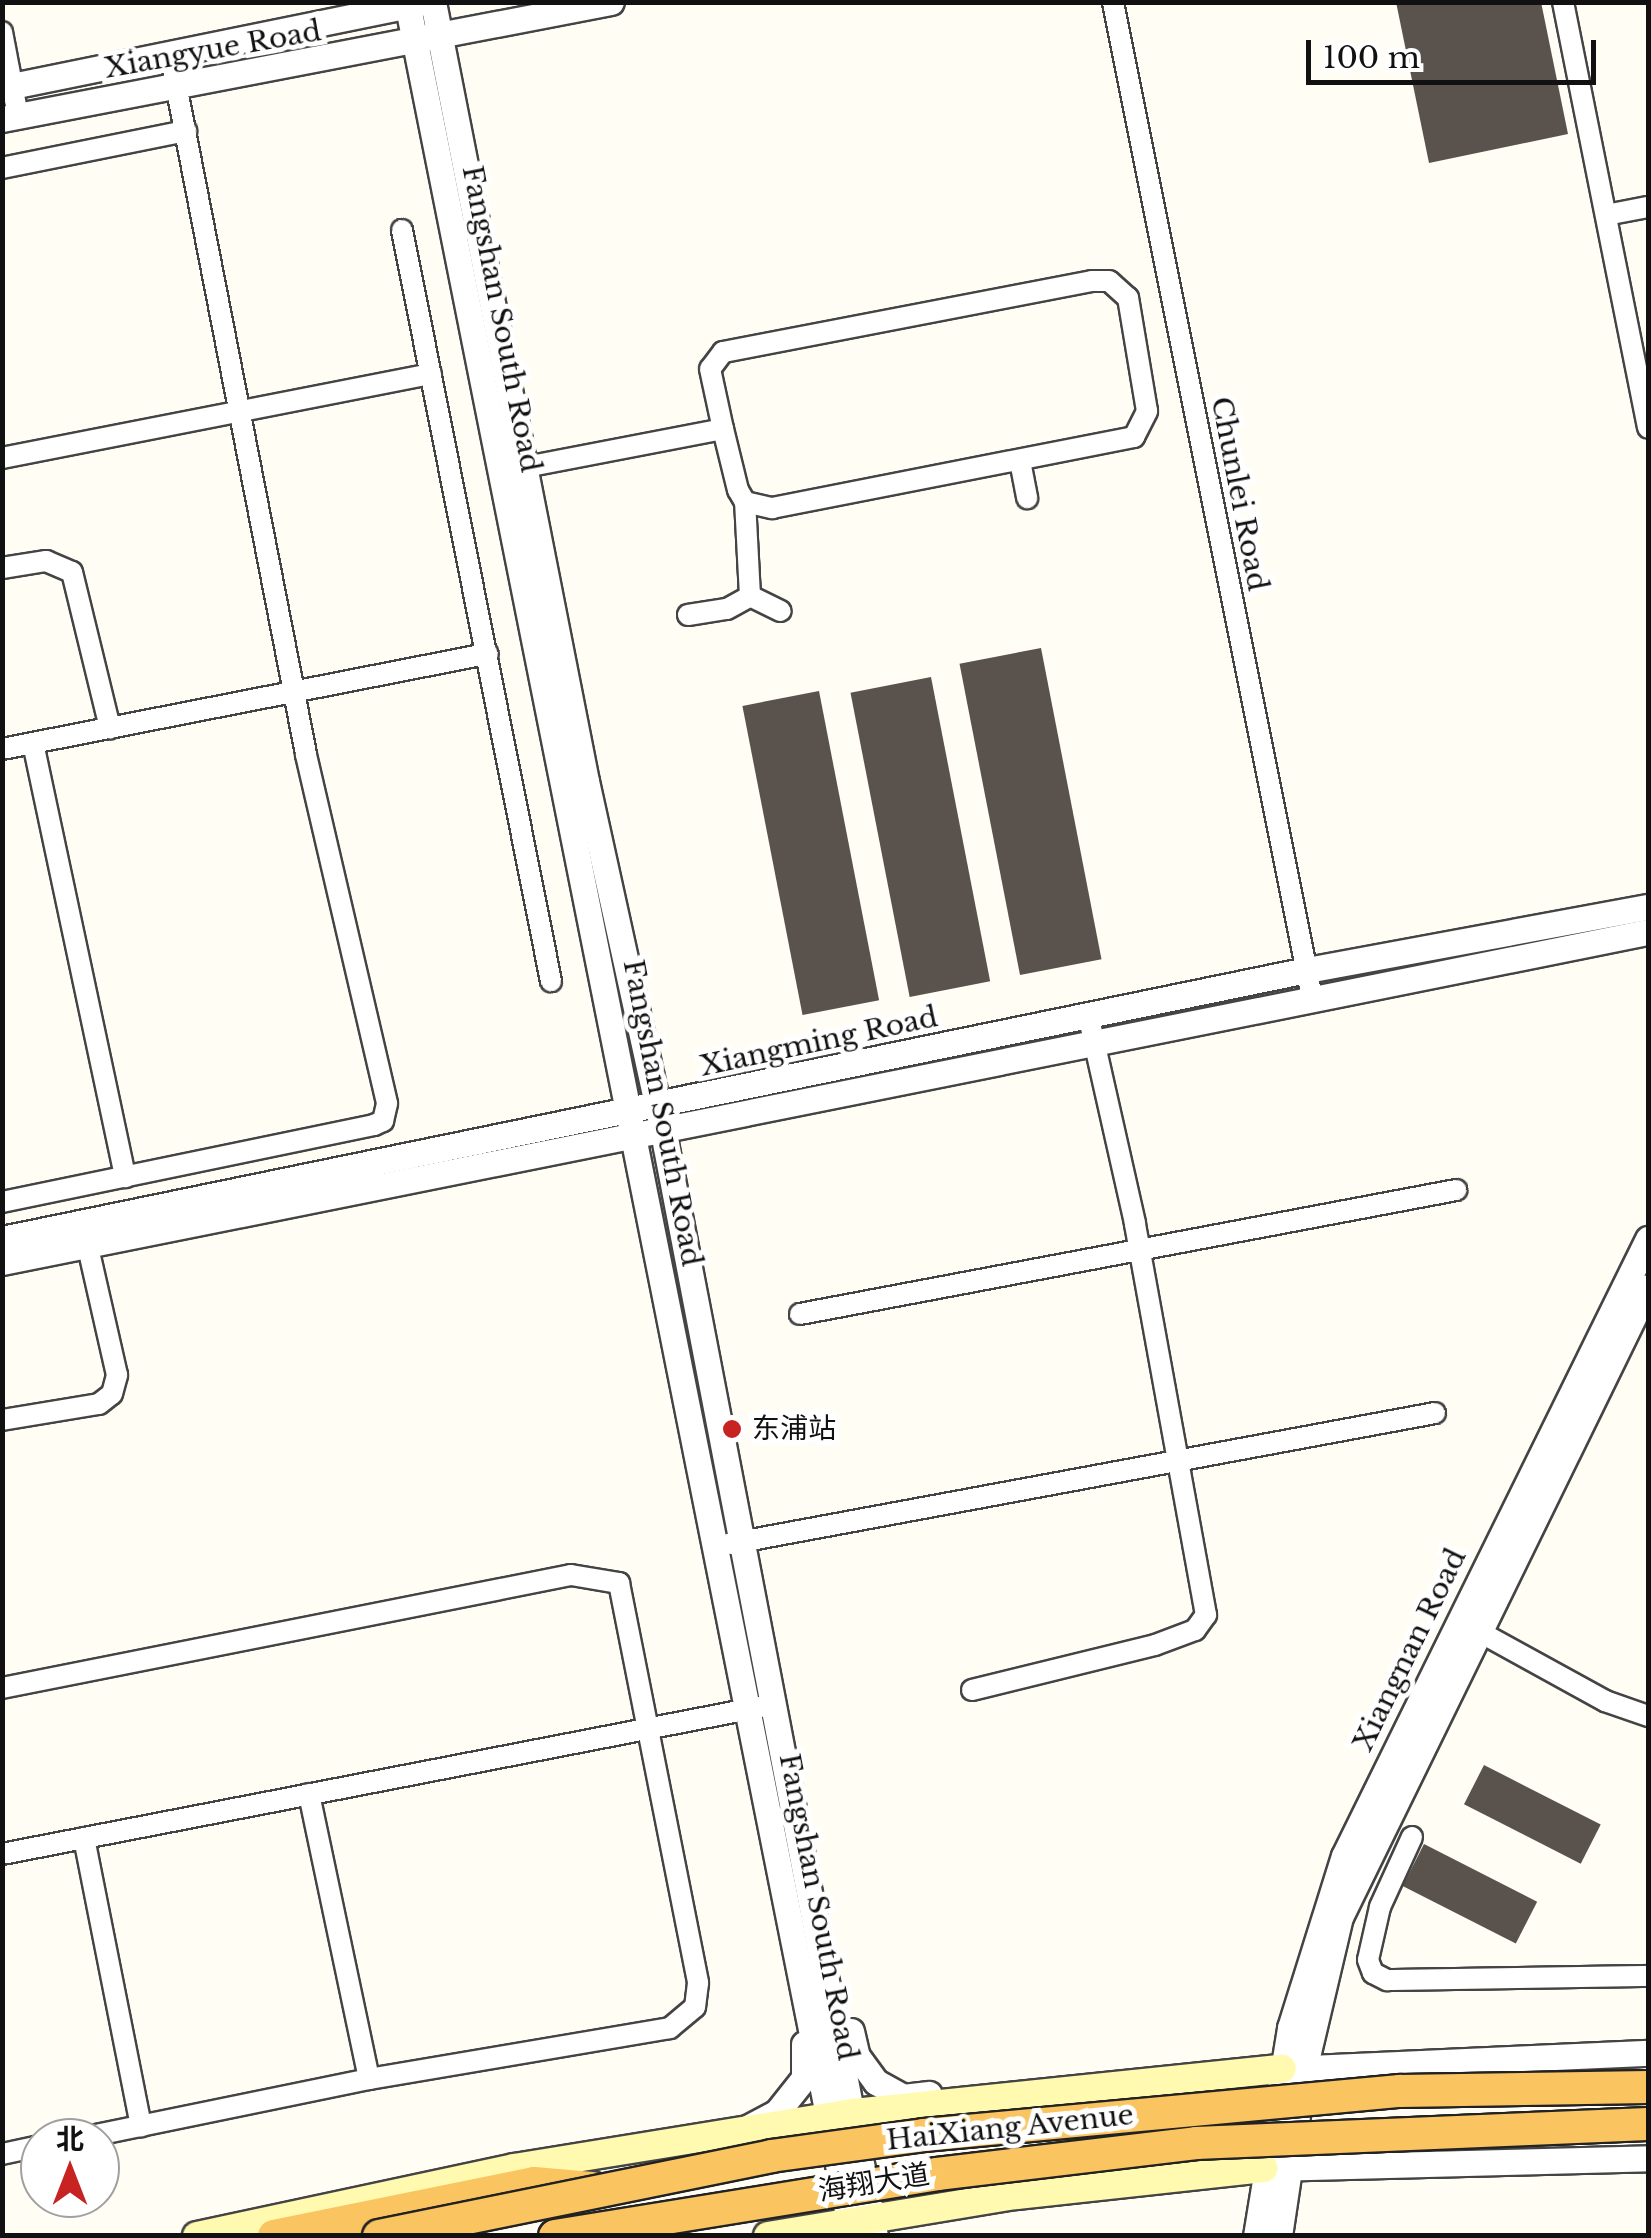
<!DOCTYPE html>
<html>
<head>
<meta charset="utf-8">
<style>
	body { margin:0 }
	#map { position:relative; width:1651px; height:2238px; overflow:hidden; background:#fffdf4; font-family:"Libre Baskerville","Noto Sans SC",serif }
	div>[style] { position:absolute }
	.building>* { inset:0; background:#5a524c; transform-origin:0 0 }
	.roads { filter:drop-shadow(2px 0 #444) drop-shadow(-2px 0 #444) drop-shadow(0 2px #444) drop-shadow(0 -2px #444) }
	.minor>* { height:20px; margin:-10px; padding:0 10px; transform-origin:10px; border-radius:10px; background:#fff }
	.tertiary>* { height:25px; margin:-12.5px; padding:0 12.5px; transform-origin:12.5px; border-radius:12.5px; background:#fff }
	.secondary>* { height:28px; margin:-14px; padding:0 14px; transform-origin:14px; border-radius:14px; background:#fffaaf }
	.trunk>* { height:32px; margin:-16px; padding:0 16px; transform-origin:16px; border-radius:16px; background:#fac460 }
	.bridges { filter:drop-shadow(2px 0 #222) drop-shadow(-2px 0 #222) drop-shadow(0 2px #222) drop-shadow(0 -2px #222) }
	.trunk-bridge>* { height:32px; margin:-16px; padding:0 16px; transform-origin:16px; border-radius:16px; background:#fac460 }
	.dots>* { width:28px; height:28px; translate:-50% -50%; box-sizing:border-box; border:5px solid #fff; border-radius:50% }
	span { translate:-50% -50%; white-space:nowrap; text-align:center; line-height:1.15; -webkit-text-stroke:10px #fff; paint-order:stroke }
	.street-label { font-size:28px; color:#111 }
	.poi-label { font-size:28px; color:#111 }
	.left { translate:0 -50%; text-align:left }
	.frame { position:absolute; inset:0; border:5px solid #111; pointer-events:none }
	.north { position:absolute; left:20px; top:2118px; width:100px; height:100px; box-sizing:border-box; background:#fff; border:2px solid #a0a0a0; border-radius:50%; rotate:0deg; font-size:28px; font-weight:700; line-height:40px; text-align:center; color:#111 }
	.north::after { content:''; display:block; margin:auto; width:35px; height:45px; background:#c72322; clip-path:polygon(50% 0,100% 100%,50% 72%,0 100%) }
	.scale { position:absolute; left:1306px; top:40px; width:290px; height:45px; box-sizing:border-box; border:5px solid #111; border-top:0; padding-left:12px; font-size:30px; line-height:35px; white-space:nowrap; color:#111; -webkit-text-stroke:8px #fff; paint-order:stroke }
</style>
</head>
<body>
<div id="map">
	<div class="building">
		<i style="clip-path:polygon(1396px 2px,1541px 2px,1568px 134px,1429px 163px)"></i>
		<i style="left:1041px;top:648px;width:317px;height:83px;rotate:79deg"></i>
		<i style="left:931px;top:677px;width:310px;height:82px;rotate:79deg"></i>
		<i style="left:819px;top:691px;width:315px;height:78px;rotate:79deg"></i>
		<i style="left:1484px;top:1765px;width:131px;height:44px;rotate:27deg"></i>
		<i style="left:1424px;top:1844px;width:127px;height:47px;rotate:27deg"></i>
	</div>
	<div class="roads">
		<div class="minor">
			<i style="left:1113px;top:2px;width:1015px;rotate:78.69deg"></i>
			<i style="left:1563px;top:2px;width:434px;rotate:78.7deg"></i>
			<i style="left:2px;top:32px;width:86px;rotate:79.2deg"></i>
			<i style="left:2px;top:168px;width:188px;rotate:-11.4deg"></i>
			<i style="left:1606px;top:215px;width:43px;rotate:-10.8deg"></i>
			<i style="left:402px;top:230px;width:766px;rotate:78.78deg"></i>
			<i style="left:2px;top:458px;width:437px;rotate:-11.1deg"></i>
			<i style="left:1020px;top:461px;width:38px;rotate:79deg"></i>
			<i style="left:510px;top:470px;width:217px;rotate:-10.9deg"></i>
			<i style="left:723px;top:429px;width:63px;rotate:76.2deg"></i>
			<i style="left:738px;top:490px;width:14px;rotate:60deg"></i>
			<i style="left:745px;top:502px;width:28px;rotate:13deg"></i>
			<i style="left:772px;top:508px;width:369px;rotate:-11.1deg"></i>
			<i style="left:1134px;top:437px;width:29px;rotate:-63deg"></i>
			<i style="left:1147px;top:411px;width:115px;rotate:-99.5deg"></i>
			<i style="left:1128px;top:298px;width:25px;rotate:-138deg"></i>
			<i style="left:1109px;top:281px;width:17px;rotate:180deg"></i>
			<i style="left:1092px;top:281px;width:376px;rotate:169.1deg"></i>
			<i style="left:723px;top:352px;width:21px;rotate:127deg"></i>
			<i style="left:710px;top:369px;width:61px;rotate:77.8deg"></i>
			<i style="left:2px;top:568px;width:45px;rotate:-9deg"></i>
			<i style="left:46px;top:561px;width:28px;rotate:23deg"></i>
			<i style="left:72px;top:572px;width:161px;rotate:76.3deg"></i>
			<i style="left:750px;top:596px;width:34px;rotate:26deg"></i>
			<i style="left:688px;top:615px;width:39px;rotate:-9deg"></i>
			<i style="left:727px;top:609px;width:26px;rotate:-29deg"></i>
			<i style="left:750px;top:596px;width:94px;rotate:-93deg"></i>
			<i style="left:33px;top:743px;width:444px;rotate:78deg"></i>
			<i style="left:2px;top:749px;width:495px;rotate:-11.1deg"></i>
			<i style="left:2px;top:1202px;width:380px;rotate:-11.7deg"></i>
			<i style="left:374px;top:1125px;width:10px;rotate:-24deg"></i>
			<i style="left:383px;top:1121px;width:18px;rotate:-77deg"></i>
			<i style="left:387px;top:1103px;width:358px;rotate:-103.1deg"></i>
			<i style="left:306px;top:754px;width:713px;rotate:-100.99deg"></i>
			<i style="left:800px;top:1314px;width:668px;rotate:-10.7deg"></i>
			<i style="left:2px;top:1420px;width:98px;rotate:-9.4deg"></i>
			<i style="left:99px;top:1404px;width:16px;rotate:-38deg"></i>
			<i style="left:112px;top:1394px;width:20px;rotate:-75deg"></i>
			<i style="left:117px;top:1375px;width:145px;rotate:-102.8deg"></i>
			<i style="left:729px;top:1544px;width:718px;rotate:-10.51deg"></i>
			<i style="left:1467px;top:1625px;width:158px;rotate:28.8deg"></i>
			<i style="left:1605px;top:1701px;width:46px;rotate:19.2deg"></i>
			<i style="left:2px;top:1688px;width:580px;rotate:-11.23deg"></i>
			<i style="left:571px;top:1575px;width:49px;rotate:9.5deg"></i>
			<i style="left:619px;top:1583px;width:408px;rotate:78.8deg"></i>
			<i style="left:698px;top:1983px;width:24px;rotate:97deg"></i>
			<i style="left:695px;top:2007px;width:33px;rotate:140deg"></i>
			<i style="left:670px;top:2028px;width:305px;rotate:170.4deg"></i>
			<i style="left:369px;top:2079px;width:294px;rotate:168.4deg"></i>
			<i style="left:972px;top:1690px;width:188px;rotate:-13.8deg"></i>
			<i style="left:1155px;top:1645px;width:43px;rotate:-20.6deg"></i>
			<i style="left:1195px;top:1630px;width:19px;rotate:-54deg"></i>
			<i style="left:1206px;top:1615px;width:398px;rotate:-100.3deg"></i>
			<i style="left:1135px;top:1223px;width:200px;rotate:-102.7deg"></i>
			<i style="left:309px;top:1794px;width:291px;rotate:78.1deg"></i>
			<i style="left:1412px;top:1837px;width:77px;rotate:114.6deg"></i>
			<i style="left:1380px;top:1907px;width:54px;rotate:102.8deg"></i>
			<i style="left:1368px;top:1960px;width:14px;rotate:69deg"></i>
			<i style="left:1373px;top:1973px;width:16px;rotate:27deg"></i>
			<i style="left:1387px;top:1980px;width:261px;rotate:-0.9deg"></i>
			<i style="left:84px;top:1838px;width:294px;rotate:78.8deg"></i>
			<i style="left:2px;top:1854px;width:772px;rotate:-10.98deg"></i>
			<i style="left:2px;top:2154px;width:39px;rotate:-12deg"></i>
		</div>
		<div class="tertiary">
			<i style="left:407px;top:2px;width:2278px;rotate:78.73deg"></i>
			<i style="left:433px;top:2px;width:794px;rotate:78.89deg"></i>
			<i style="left:586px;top:781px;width:359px;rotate:77.6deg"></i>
			<i style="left:663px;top:1132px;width:1124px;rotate:79.13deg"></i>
			<i style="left:2px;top:88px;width:432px;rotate:-11.5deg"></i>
			<i style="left:2px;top:119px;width:620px;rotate:-10.88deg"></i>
			<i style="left:2px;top:1239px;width:1332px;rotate:-11.65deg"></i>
			<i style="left:1307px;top:970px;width:347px;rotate:-10.5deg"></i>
			<i style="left:2px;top:1262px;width:1679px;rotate:-11.34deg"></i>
			<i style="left:851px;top:2031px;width:26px;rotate:77deg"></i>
			<i style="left:857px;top:2056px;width:32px;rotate:54deg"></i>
			<i style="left:876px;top:2082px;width:31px;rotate:29deg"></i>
			<i style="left:903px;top:2097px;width:26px;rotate:-7deg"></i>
			<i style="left:1289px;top:2069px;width:359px;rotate:-2.6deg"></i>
			<i style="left:749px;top:2127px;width:32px;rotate:-28deg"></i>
			<i style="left:777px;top:2112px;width:43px;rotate:-51.5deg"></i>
			<i style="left:804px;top:2078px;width:34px;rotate:-90deg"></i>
			<i style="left:1274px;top:2168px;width:374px;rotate:-1.5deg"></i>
			<i style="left:1256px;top:2236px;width:211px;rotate:-80.7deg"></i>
			<i style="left:1290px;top:2028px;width:180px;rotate:-72.6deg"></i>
			<i style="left:1344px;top:1856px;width:688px;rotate:-63.77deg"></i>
			<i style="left:1279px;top:2236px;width:169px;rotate:-81.5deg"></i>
			<i style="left:1304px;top:2069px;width:156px;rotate:-76.7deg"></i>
			<i style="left:1340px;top:1917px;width:701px;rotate:-63.95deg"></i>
		</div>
		<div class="secondary">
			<i style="left:197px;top:2236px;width:324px;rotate:-12.1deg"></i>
			<i style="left:514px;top:2168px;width:343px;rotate:-9.2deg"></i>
			<i style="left:853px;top:2113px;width:431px;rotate:-5.9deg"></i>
			<i style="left:768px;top:2236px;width:252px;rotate:-9.4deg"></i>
			<i style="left:1017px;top:2195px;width:248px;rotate:-6.2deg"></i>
		</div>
		<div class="trunk">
			<i style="left:274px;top:2236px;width:265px;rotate:-11.5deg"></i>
			<i style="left:534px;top:2183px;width:58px;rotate:4.9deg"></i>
		</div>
	</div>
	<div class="bridges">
		<div class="trunk-bridge">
			<i style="left:379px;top:2236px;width:400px;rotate:-11.5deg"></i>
			<i style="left:771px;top:2156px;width:154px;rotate:-7.8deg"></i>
			<i style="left:924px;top:2135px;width:478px;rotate:-5.3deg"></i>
			<i style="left:1400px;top:2091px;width:248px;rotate:-0.9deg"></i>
			<i style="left:555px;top:2236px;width:387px;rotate:-9.2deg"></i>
			<i style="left:937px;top:2174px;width:261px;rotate:-6.8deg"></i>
			<i style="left:1196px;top:2143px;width:452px;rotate:-2.4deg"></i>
		</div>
	</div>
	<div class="dots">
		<i style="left:732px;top:1429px;background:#c72322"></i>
	</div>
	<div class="street-label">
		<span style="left:213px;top:50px;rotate:-10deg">Xiangyue Road</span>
		<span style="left:501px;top:319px;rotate:79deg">Fangshan South Road</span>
		<span style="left:1239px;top:494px;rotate:79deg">Chunlei Road</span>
		<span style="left:819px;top:1042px;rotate:-12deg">Xiangming Road</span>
		<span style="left:662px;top:1113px;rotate:79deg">Fangshan South Road</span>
		<span style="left:1410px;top:1650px;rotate:-64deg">Xiangnan Road</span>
		<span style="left:818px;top:1907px;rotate:79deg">Fangshan South Road</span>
		<span style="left:1010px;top:2128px;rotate:-6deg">HaiXiang Avenue</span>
		<span style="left:874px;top:2183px;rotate:-9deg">海翔大道</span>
	</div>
	<div class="poi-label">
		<span class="left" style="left:752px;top:1429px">东浦站</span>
	</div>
	<div class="frame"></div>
	<div class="north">北</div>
	<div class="scale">100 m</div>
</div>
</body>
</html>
